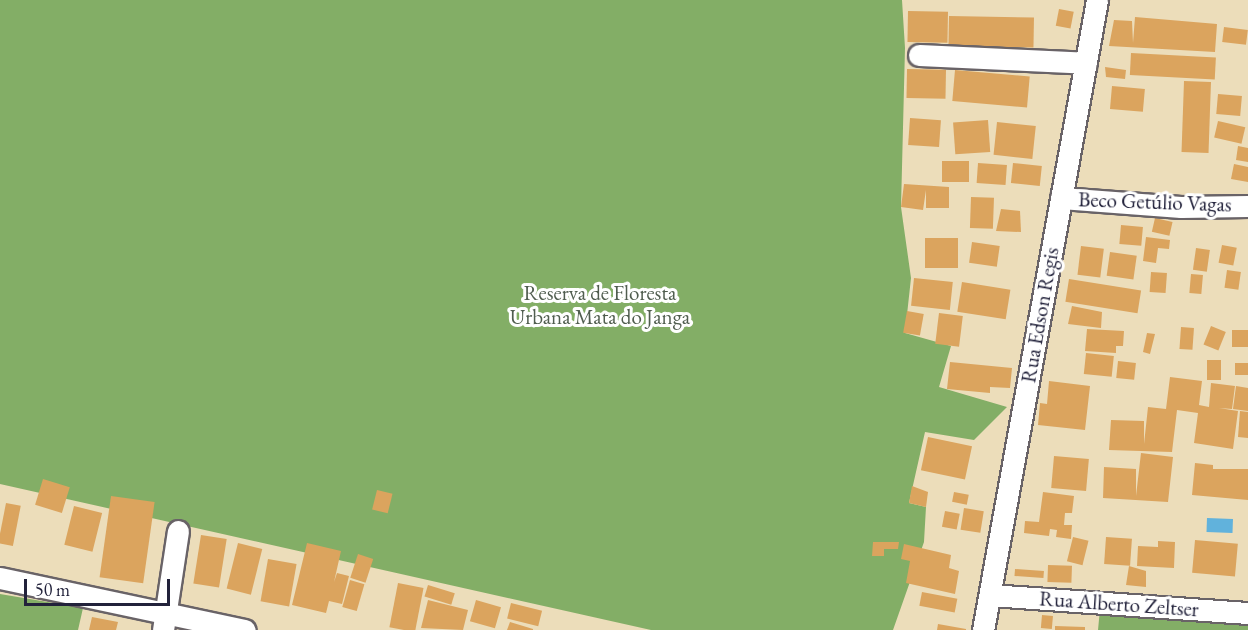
<!DOCTYPE html>
<html>
<head>
<meta charset="utf-8">
<style>
	body { margin:0 }
	#map { position:relative; width:1248px; height:630px; overflow:hidden; background:#ecddba; font-family:"EB Garamond",serif }
	div>[style] { position:absolute }
	.forest>* { inset:0; background:#83ae66 }
	.water>* { inset:0; background:#61b2dc; transform-origin:0 0 }
	.building>* { inset:0; background:#dba45e; transform-origin:0 0 }
	.roads { filter:drop-shadow(2px 0 #696367) drop-shadow(-2px 0 #696367) drop-shadow(0 2px #696367) drop-shadow(0 -2px #696367) }
	.street>* { height:21px; margin:-10.5px; padding:0 10.5px; transform-origin:10.5px; border-radius:10.5px; background:#fff }
	span { translate:-50% -50%; white-space:nowrap; text-align:center; line-height:1.15; -webkit-text-stroke:6px #fff; paint-order:stroke }
	.street-label { font-size:21px; color:#22223b }
	.park-label { font-size:21px; color:#505d4f }
	.scale { position:absolute; left:24px; top:579px; width:146px; height:27px; box-sizing:border-box; border:3px solid #22223b; border-top:0; padding-left:8px; font-size:18px; line-height:21px; white-space:nowrap; color:#22223b; -webkit-text-stroke:4px #fff; paint-order:stroke }
</style>
</head>
<body>
<div id="map">
	<div class="forest">
		<i style="clip-path:polygon(0 0,902px 0,905px 48px,901px 207px,911px 278px,905px 333px,951px 346px,939px 387px,1007px 407px,974px 440px,925px 432px,909px 503px,926px 507px,924px 542px,893px 630px,651px 630px,0 484px)"></i>
		<i style="clip-path:polygon(0 594px,83px 608px,78px 630px,0 630px)"></i>
		<i style="clip-path:polygon(1100px 609px,1248px 623px,1248px 630px,1098px 630px)"></i>
	</div>
	<div class="water">
		<i style="left:1207px;top:518px;width:26px;height:14px;rotate:2deg"></i>
	</div>
	<div class="building">
		<i style="left:1059px;top:9px;width:15px;height:17px;rotate:11deg"></i>
		<i style="left:908px;top:11px;width:40px;height:31px;rotate:1deg"></i>
		<i style="left:949px;top:16px;width:85px;height:30px;rotate:1deg"></i>
		<i style="clip-path:polygon(1135px 17px,1217px 24px,1215px 52px,1109px 46px,1114px 20px,1132px 21px,1133px 43px)"></i>
		<i style="left:1224px;top:27px;width:24px;height:15px;rotate:7deg"></i>
		<i style="left:1131px;top:53px;width:85px;height:22px;rotate:3deg"></i>
		<i style="clip-path:polygon(1105px 67px,1126px 70px,1125px 79px,1106px 77px)"></i>
		<i style="left:907px;top:69px;width:39px;height:29px;rotate:1deg"></i>
		<i style="left:955px;top:70px;width:75px;height:31px;rotate:5deg"></i>
		<i style="left:1184px;top:81px;width:27px;height:71px;rotate:2deg"></i>
		<i style="left:1112px;top:86px;width:33px;height:23px;rotate:5deg"></i>
		<i style="left:1218px;top:94px;width:24px;height:20px;rotate:5deg"></i>
		<i style="left:910px;top:118px;width:31px;height:27px;rotate:4deg"></i>
		<i style="left:988px;top:120px;width:32px;height:35px;rotate:86deg"></i>
		<i style="left:1218px;top:121px;width:28px;height:17px;rotate:13deg"></i>
		<i style="left:997px;top:122px;width:39px;height:33px;rotate:6deg"></i>
		<i style="clip-path:polygon(1238px 146px,1248px 148px,1248px 162px,1236px 160px)"></i>
		<i style="left:942px;top:161px;width:27px;height:21px"></i>
		<i style="left:978px;top:163px;width:29px;height:20px;rotate:4deg"></i>
		<i style="left:1013px;top:163px;width:29px;height:20px;rotate:6deg"></i>
		<i style="clip-path:polygon(1234px 164px,1248px 167px,1248px 182px,1231px 179px)"></i>
		<i style="clip-path:polygon(904px 184px,949px 187px,949px 208px,926px 208px,926px 190px,923px 210px,901px 207px)"></i>
		<i style="left:971px;top:197px;width:23px;height:31px;rotate:2deg"></i>
		<i style="clip-path:polygon(1001px 209px,1020px 211px,1021px 232px,996px 231px)"></i>
		<i style="left:1155px;top:218px;width:18px;height:14px;rotate:13deg"></i>
		<i style="left:1121px;top:225px;width:22px;height:19px;rotate:5deg"></i>
		<i style="clip-path:polygon(1146px 237px,1170px 240px,1169px 249px,1158px 248px,1156px 263px,1143px 261px)"></i>
		<i style="left:958px;top:238px;width:30px;height:33px;rotate:90deg"></i>
		<i style="left:972px;top:242px;width:28px;height:21px;rotate:8deg"></i>
		<i style="left:1222px;top:245px;width:15px;height:18px;rotate:11deg"></i>
		<i style="left:1081px;top:246px;width:23px;height:29px;rotate:7deg"></i>
		<i style="left:1196px;top:248px;width:14px;height:22px;rotate:8deg"></i>
		<i style="left:1110px;top:252px;width:27px;height:24px;rotate:8deg"></i>
		<i style="left:1227px;top:270px;width:14px;height:18px;rotate:8deg"></i>
		<i style="left:1151px;top:272px;width:16px;height:20px;rotate:4deg"></i>
		<i style="left:1191px;top:274px;width:12px;height:19px;rotate:5deg"></i>
		<i style="left:914px;top:278px;width:39px;height:28px;rotate:6deg"></i>
		<i style="left:1069px;top:279px;width:73px;height:23px;rotate:9deg"></i>
		<i style="left:962px;top:282px;width:49px;height:30px;rotate:9deg"></i>
		<i style="clip-path:polygon(1072px 306px,1102px 312px,1101px 328px,1068px 324px)"></i>
		<i style="left:907px;top:311px;width:17px;height:22px;rotate:10deg"></i>
		<i style="left:939px;top:313px;width:24px;height:31px;rotate:7deg"></i>
		<i style="left:1211px;top:326px;width:16px;height:20px;rotate:22deg"></i>
		<i style="left:1181px;top:327px;width:13px;height:22px;rotate:4deg"></i>
		<i style="clip-path:polygon(1087px 329px,1124px 331px,1123px 346px,1116px 346px,1116px 353px,1085px 351px)"></i>
		<i style="left:1232px;top:330px;width:16px;height:17px"></i>
		<i style="clip-path:polygon(1147px 333px,1155px 334px,1150px 354px,1143px 352px)"></i>
		<i style="left:1086px;top:353px;width:28px;height:21px;rotate:6deg"></i>
		<i style="left:1207px;top:360px;width:14px;height:20px"></i>
		<i style="left:1118px;top:361px;width:18px;height:17px;rotate:6deg"></i>
		<i style="clip-path:polygon(950px 362px,1012px 368px,1010px 388px,990px 387px,990px 393px,947px 389px)"></i>
		<i style="left:1248px;top:363px;width:12px;height:13px;rotate:90deg"></i>
		<i style="clip-path:polygon(1170px 377px,1202px 381px,1199px 405px,1209px 407px,1211px 383px,1235px 386px,1232px 409px,1219px 408px,1238px 411px,1233px 449px,1194px 443px,1198px 413px,1177px 410px,1172px 452px,1109px 450px,1111px 420px,1144px 421px,1144px 444px,1148px 407px,1166px 409px)"></i>
		<i style="clip-path:polygon(1049px 381px,1090px 386px,1085px 430px,1038px 425px,1040px 403px,1047px 404px)"></i>
		<i style="clip-path:polygon(1236px 386px,1248px 388px,1248px 411px,1233px 409px)"></i>
		<i style="clip-path:polygon(1240px 411px,1248px 412px,1248px 438px,1238px 437px)"></i>
		<i style="left:928px;top:437px;width:45px;height:34px;rotate:12deg"></i>
		<i style="clip-path:polygon(1141px 453px,1173px 457px,1168px 502px,1103px 498px,1104px 467px,1136px 469px,1136px 496px)"></i>
		<i style="left:1054px;top:456px;width:35px;height:32px;rotate:5deg"></i>
		<i style="clip-path:polygon(1195px 463px,1213px 465px,1213px 469px,1248px 469px,1248px 500px,1192px 495px)"></i>
		<i style="left:43px;top:479px;width:28px;height:27px;rotate:17deg"></i>
		<i style="clip-path:polygon(912px 486px,928px 492px,926px 507px,909px 503px)"></i>
		<i style="left:377px;top:490px;width:16px;height:20px;rotate:14deg"></i>
		<i style="left:954px;top:492px;width:15px;height:10px;rotate:11deg"></i>
		<i style="clip-path:polygon(1043px 492px,1074px 496px,1072px 513px,1065px 513px,1064px 525px,1072px 525px,1071px 539px,1056px 537px,1057px 530px,1050px 529px,1049px 536px,1024px 533px,1025px 521px,1039px 522px)"></i>
		<i style="left:111px;top:496px;width:44px;height:82px;rotate:8deg"></i>
		<i style="left:6px;top:503px;width:15px;height:41px;rotate:11deg"></i>
		<i style="left:74px;top:506px;width:29px;height:40px;rotate:14deg"></i>
		<i style="left:964px;top:508px;width:20px;height:22px;rotate:9deg"></i>
		<i style="left:945px;top:511px;width:15px;height:16px;rotate:11deg"></i>
		<i style="left:201px;top:535px;width:26px;height:49px;rotate:9deg"></i>
		<i style="left:1073px;top:537px;width:16px;height:25px;rotate:14deg"></i>
		<i style="left:1106px;top:537px;width:26px;height:27px;rotate:4deg"></i>
		<i style="left:1195px;top:540px;width:43px;height:33px;rotate:5deg"></i>
		<i style="clip-path:polygon(1158px 541px,1175px 542px,1174px 568px,1137px 566px,1138px 546px,1158px 547px)"></i>
		<i style="clip-path:polygon(873px 542px,899px 542px,898px 549px,884px 549px,884px 556px,872px 556px)"></i>
		<i style="left:238px;top:543px;width:25px;height:47px;rotate:14deg"></i>
		<i style="clip-path:polygon(307px 543px,341px 551px,334px 582px,337px 573px,349px 576px,342px 604px,329px 601px,326px 613px,292px 605px)"></i>
		<i style="clip-path:polygon(904px 544px,951px 555px,949px 568px,959px 571px,955px 594px,906px 583px,910px 561px,901px 559px)"></i>
		<i style="left:358px;top:554px;width:16px;height:25px;rotate:18deg"></i>
		<i style="left:268px;top:559px;width:29px;height:43px;rotate:10deg"></i>
		<i style="left:1048px;top:565px;width:24px;height:17px;rotate:2deg"></i>
		<i style="clip-path:polygon(1129px 566px,1146px 571px,1146px 587px,1126px 585px)"></i>
		<i style="left:1015px;top:569px;width:29px;height:7px;rotate:4deg"></i>
		<i style="left:350px;top:580px;width:15px;height:28px;rotate:16deg"></i>
		<i style="left:398px;top:583px;width:26px;height:45px;rotate:11deg"></i>
		<i style="left:428px;top:585px;width:28px;height:12px;rotate:17deg"></i>
		<i style="left:922px;top:592px;width:36px;height:14px;rotate:11deg"></i>
		<i style="clip-path:polygon(428px 600px,468px 610px,463px 630px,421px 628px)"></i>
		<i style="left:476px;top:600px;width:26px;height:22px;rotate:16deg"></i>
		<i style="left:511px;top:603px;width:32px;height:16px;rotate:14deg"></i>
		<i style="left:1042px;top:615px;width:11px;height:13px;rotate:5deg"></i>
		<i style="clip-path:polygon(92px 617px,118px 622px,116px 630px,89px 630px)"></i>
		<i style="clip-path:polygon(510px 622px,533px 629px,533px 630px,507px 630px)"></i>
		<i style="clip-path:polygon(938px 624px,966px 629px,966px 630px,937px 630px)"></i>
		<i style="clip-path:polygon(1055px 626px,1085px 627px,1085px 630px,1055px 630px)"></i>
	</div>
	<div class="roads">
		<div class="street">
			<i style="left:919px;top:55px;width:167px;rotate:2.7deg"></i>
			<i style="left:1061px;top:198px;width:120px;rotate:4.3deg"></i>
			<i style="left:1181px;top:207px;width:67px;rotate:-0.9deg"></i>
			<i style="left:0;top:578px;width:250px;rotate:12deg"></i>
			<i style="left:990px;top:595px;width:259px;rotate:4deg"></i>
			<i style="left:163px;top:630px;width:100px;rotate:-81.4deg"></i>
			<i style="left:983px;top:630px;width:640px;rotate:-79.74deg"></i>
		</div>
	</div>
	<div class="street-label">
		<span style="left:1155px;top:202px;rotate:2deg">Beco Getúlio Vagas</span>
		<span style="left:1040px;top:315px;rotate:-80deg">Rua Edson Regis</span>
		<span style="left:1119px;top:604px;rotate:4deg">Rua Alberto Zeltser</span>
	</div>
	<div class="park-label">
		<span style="left:600px;top:305px">Reserva de Floresta<br>Urbana Mata do Janga</span>
	</div>
	<div class="scale">50 m</div>
</div>
</body>
</html>
